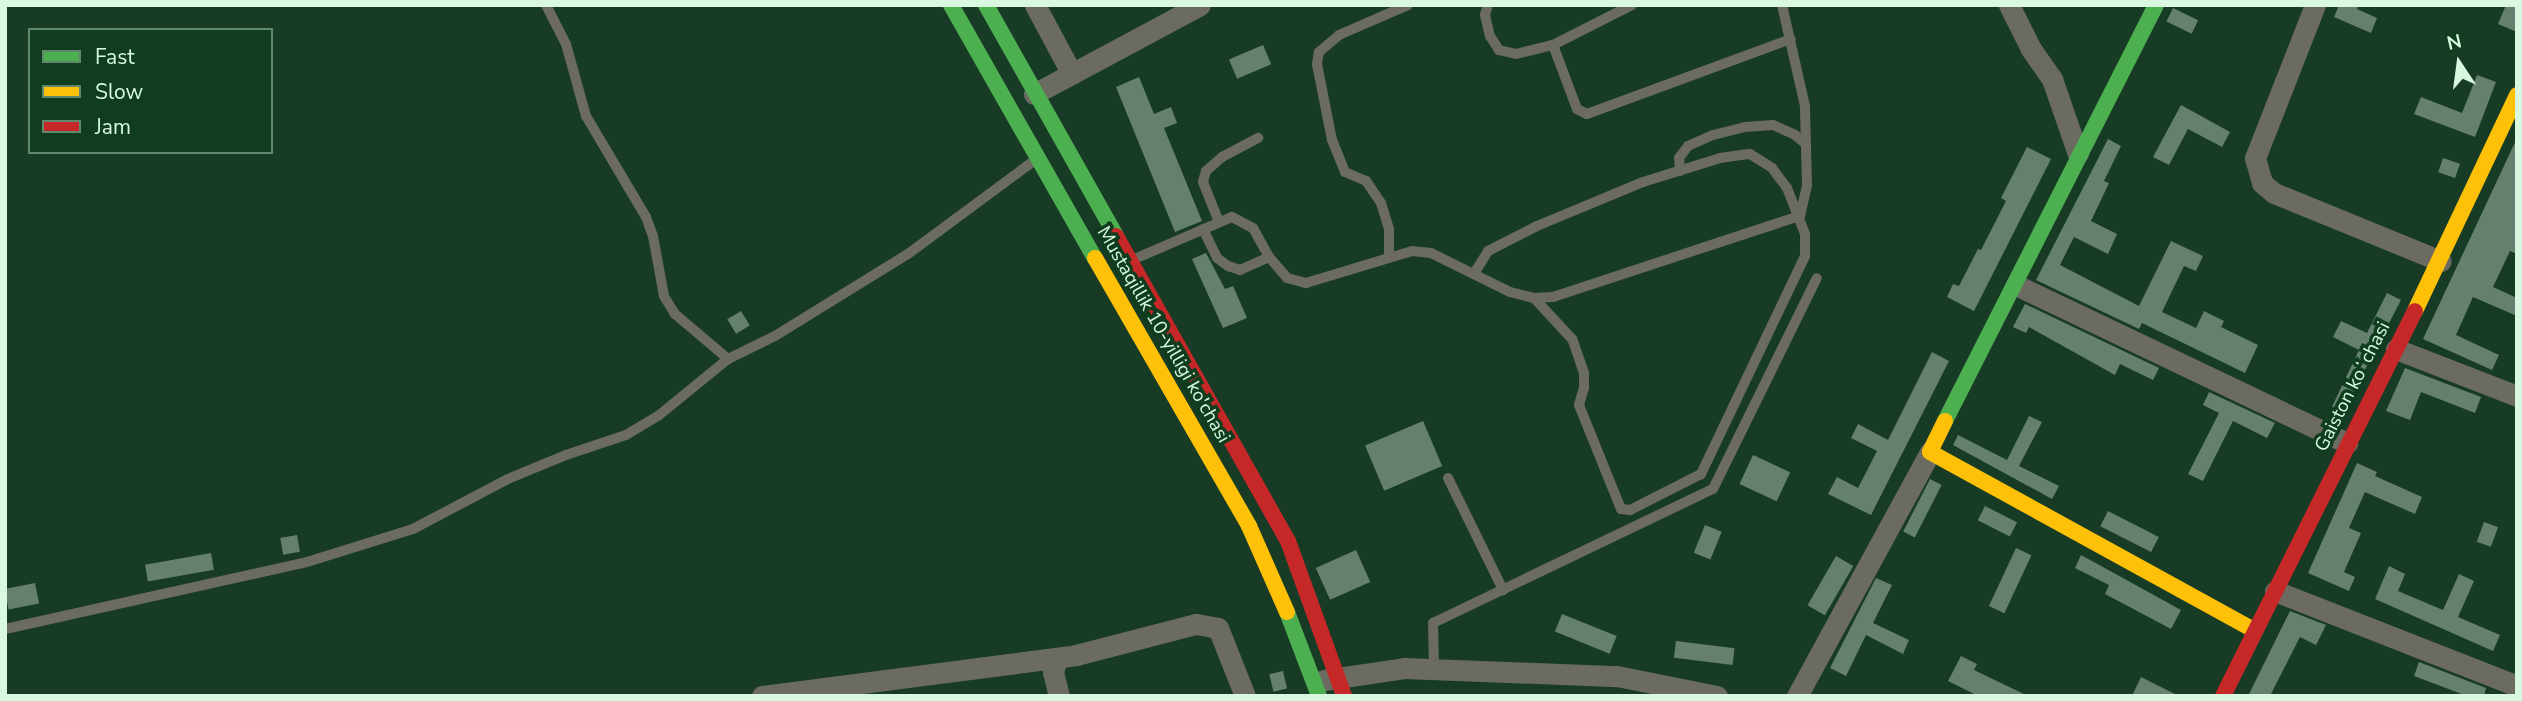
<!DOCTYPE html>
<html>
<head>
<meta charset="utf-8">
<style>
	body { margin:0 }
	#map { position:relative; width:2522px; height:701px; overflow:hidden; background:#183b26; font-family:"Nunito Sans",sans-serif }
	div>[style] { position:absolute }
	.building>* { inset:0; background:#65806e; transform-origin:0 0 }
	.lane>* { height:10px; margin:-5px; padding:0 5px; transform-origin:5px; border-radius:5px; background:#6b6b62 }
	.street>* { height:21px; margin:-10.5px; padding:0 10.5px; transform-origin:10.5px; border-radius:10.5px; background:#6b6b62 }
	.fast>* { height:16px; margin:-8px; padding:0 8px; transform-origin:8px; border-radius:8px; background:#4caf50 }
	.slow>* { height:16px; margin:-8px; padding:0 8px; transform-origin:8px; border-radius:8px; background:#ffc107 }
	.jam>* { height:16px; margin:-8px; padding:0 8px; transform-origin:8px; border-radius:8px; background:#c62828 }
	span { translate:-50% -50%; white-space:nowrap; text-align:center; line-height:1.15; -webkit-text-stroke:7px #0f3d1e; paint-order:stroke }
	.street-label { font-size:19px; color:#daf8e0 }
	.frame { position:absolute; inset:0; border:7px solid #daf8e0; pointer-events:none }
	.legend { position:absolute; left:28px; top:28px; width:245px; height:126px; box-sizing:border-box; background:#0f3d1e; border:2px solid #60886c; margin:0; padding:9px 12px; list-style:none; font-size:21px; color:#daf8e0 }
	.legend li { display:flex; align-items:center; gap:14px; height:35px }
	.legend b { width:35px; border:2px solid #60886c }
	.north { position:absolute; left:2424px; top:28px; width:70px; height:70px; -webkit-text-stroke:5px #0f3d1e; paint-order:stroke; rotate:347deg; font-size:19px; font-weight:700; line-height:28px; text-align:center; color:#daf8e0 }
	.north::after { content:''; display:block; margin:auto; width:24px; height:32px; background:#daf8e0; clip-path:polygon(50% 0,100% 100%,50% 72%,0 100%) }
</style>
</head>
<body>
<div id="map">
	<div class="building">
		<i style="clip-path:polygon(2339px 5px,2359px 5px,2357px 9px,2377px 18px,2371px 33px,2334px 17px)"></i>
		<i style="clip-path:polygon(2506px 5px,2517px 5px,2517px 32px,2498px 24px)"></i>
		<i style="left:2173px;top:8px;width:28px;height:15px;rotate:26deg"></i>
		<i style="left:1263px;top:45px;width:21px;height:37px;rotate:67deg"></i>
		<i style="clip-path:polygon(2477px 75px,2496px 82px,2475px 137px,2414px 114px,2421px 97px,2462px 113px)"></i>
		<i style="clip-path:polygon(1139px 77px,1154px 114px,1171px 107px,1177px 123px,1164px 128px,1202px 221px,1175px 232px,1116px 87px)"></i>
		<i style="clip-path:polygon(2181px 105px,2230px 132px,2222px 147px,2188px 129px,2169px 165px,2153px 157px)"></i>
		<i style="clip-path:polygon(2517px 138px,2517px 254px,2510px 251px,2493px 287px,2517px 298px,2517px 316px,2473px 297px,2456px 335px,2499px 355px,2492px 370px,2423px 339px)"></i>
		<i style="clip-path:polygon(2108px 139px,2121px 146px,2104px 181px,2109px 183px,2091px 221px,2117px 234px,2108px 254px,2074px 237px,2060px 265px,2139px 306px,2171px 241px,2203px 256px,2196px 271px,2184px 266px,2162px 312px,2196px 328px,2204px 311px,2224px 321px,2221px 327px,2258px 345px,2245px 373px,2142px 323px,2139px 329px,2036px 280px)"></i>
		<i style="clip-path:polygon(2027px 147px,2051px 159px,1974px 311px,1947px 297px,1953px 284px,1959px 286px,1978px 249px,1981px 250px,2006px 201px,2001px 198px)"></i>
		<i style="left:2443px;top:158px;width:18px;height:15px;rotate:19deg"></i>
		<i style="clip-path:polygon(1206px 253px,1225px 289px,1233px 286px,1247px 318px,1223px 328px,1192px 259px)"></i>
		<i style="clip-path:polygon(2387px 293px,2401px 300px,2340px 418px,2329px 413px,2359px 350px,2333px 337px,2341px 321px,2367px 333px)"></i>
		<i style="clip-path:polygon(2025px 304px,2159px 368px,2153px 380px,2120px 364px,2115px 375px,2029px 327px,2026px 333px,2013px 327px)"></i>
		<i style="left:741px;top:311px;width:17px;height:16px;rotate:59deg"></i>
		<i style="clip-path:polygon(1932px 352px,1949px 361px,1871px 515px,1828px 494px,1837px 477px,1858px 488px,1877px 451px,1851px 438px,1858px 424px,1888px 440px)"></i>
		<i style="clip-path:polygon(2405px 368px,2481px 397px,2475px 413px,2421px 392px,2410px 420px,2386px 411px)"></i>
		<i style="clip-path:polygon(2209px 392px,2275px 423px,2267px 438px,2233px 421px,2203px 481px,2188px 474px,2219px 413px,2203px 405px)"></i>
		<i style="clip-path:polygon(2029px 416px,2042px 422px,2019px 466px,2059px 486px,2052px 499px,1953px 445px,1958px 435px,2007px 460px)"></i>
		<i style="left:1423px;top:421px;width:49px;height:63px;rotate:67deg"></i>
		<i style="left:1753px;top:455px;width:41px;height:32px;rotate:25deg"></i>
		<i style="clip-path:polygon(2357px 463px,2377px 472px,2375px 476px,2422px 497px,2415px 514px,2365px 492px,2349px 528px,2361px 533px,2344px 572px,2355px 577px,2349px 591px,2308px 573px)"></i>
		<i style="left:1930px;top:479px;width:13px;height:59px;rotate:27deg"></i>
		<i style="left:1985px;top:506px;width:36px;height:16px;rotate:27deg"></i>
		<i style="left:2108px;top:511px;width:57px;height:17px;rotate:27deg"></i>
		<i style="left:2484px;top:522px;width:15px;height:21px;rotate:20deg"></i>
		<i style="left:1705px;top:525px;width:18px;height:30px;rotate:22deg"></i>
		<i style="left:297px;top:535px;width:17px;height:17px;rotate:80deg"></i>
		<i style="left:2016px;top:548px;width:17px;height:64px;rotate:25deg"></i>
		<i style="left:1356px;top:550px;width:35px;height:44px;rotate:66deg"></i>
		<i style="left:211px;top:553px;width:17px;height:67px;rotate:80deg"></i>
		<i style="clip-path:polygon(2081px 555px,2181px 610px,2171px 629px,2105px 594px,2109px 585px,2075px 568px)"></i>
		<i style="left:1836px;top:556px;width:20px;height:57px;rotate:30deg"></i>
		<i style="clip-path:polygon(2389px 566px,2405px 574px,2398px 591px,2443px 610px,2459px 574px,2474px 581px,2458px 617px,2500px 635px,2493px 651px,2375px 599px)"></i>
		<i style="clip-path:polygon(1876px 578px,1892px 585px,1873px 623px,1909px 640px,1903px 654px,1866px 635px,1846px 676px,1830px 668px)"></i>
		<i style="left:35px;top:583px;width:21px;height:31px;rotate:79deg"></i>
		<i style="clip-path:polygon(2290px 611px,2326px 625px,2316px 645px,2300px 637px,2270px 696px,2248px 696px)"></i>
		<i style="left:1562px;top:614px;width:59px;height:19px;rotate:22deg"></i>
		<i style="left:1676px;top:641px;width:59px;height:17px;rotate:7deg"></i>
		<i style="clip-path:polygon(1961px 656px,1977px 664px,1974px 670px,2028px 696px,1978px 696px,1948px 681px)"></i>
		<i style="clip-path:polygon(2419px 662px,2486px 688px,2484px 696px,2467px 696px,2414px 676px)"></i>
		<i style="left:1283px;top:671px;width:18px;height:14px;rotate:77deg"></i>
		<i style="clip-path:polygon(2141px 677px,2179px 696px,2132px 696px)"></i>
	</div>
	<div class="lane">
		<i style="left:546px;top:5px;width:44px;rotate:62.9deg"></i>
		<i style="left:566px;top:44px;width:75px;rotate:74.5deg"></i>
		<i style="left:586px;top:116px;width:117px;rotate:59.3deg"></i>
		<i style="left:646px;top:217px;width:20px;rotate:70deg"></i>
		<i style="left:653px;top:236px;width:61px;rotate:79.6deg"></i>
		<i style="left:664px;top:296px;width:21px;rotate:59deg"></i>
		<i style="left:675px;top:314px;width:70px;rotate:40.3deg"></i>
		<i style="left:1488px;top:5px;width:10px;rotate:107deg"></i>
		<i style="left:1485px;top:15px;width:22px;rotate:77deg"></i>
		<i style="left:1490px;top:36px;width:17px;rotate:57deg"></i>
		<i style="left:1499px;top:50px;width:17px;rotate:13deg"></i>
		<i style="left:1516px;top:54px;width:38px;rotate:-14deg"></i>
		<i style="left:1553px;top:45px;width:89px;rotate:-26.9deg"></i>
		<i style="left:1553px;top:45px;width:68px;rotate:69.4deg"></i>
		<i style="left:1577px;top:109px;width:11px;rotate:27deg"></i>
		<i style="left:1587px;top:114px;width:217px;rotate:-20.2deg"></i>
		<i style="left:1680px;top:171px;width:13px;rotate:-94deg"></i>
		<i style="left:1679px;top:158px;width:15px;rotate:-53deg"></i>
		<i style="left:1688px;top:146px;width:27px;rotate:-24deg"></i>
		<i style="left:1713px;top:135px;width:33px;rotate:-14deg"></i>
		<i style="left:1745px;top:127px;width:28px;rotate:-4deg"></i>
		<i style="left:1773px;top:125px;width:24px;rotate:24deg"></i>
		<i style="left:1795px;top:135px;width:14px;rotate:39deg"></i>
		<i style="left:1219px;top:222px;width:43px;rotate:-111.8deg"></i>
		<i style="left:1203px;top:182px;width:11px;rotate:-75deg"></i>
		<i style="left:1206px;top:171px;width:21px;rotate:-41deg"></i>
		<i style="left:1222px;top:157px;width:41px;rotate:-27.8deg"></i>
		<i style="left:1203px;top:229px;width:32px;rotate:64deg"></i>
		<i style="left:1217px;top:258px;width:14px;rotate:36deg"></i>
		<i style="left:1228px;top:266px;width:13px;rotate:18deg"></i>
		<i style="left:1240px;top:270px;width:32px;rotate:-24deg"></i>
		<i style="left:1389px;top:255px;width:26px;rotate:-90deg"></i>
		<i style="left:1389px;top:229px;width:27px;rotate:-107deg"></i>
		<i style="left:1381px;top:203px;width:27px;rotate:-124deg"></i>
		<i style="left:1366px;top:181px;width:23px;rotate:-157deg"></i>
		<i style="left:1345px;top:172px;width:35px;rotate:-112deg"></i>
		<i style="left:1332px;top:140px;width:77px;rotate:-101.2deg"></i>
		<i style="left:1317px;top:64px;width:12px;rotate:-81deg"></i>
		<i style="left:1319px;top:52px;width:26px;rotate:-40deg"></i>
		<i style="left:1339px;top:35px;width:75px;rotate:-23.5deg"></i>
		<i style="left:1132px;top:260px;width:109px;rotate:-23.3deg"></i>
		<i style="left:1232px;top:217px;width:24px;rotate:28deg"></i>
		<i style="left:1253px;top:228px;width:33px;rotate:61deg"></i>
		<i style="left:1269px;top:257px;width:28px;rotate:49deg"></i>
		<i style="left:1287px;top:278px;width:20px;rotate:15deg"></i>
		<i style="left:1306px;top:283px;width:111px;rotate:-16.8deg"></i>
		<i style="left:1412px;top:251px;width:19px;rotate:6deg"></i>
		<i style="left:1431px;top:253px;width:88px;rotate:26.3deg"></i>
		<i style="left:1510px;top:292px;width:25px;rotate:14deg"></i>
		<i style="left:1534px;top:298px;width:19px;rotate:-3deg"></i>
		<i style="left:1553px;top:297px;width:260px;rotate:-18.2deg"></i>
		<i style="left:1800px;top:216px;width:32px;rotate:-77deg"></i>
		<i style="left:1807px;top:185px;width:79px;rotate:-91.5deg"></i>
		<i style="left:1805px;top:106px;width:104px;rotate:-102.8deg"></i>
		<i style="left:1475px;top:272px;width:25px;rotate:-58deg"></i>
		<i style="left:1488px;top:251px;width:55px;rotate:-27deg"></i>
		<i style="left:1537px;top:226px;width:115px;rotate:-22.5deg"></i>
		<i style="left:1643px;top:182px;width:81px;rotate:-17.3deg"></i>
		<i style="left:1720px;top:158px;width:30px;rotate:-8deg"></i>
		<i style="left:1750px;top:154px;width:26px;rotate:32deg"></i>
		<i style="left:1772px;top:168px;width:25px;rotate:53deg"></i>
		<i style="left:1787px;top:188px;width:49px;rotate:68.6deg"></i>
		<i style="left:1805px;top:234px;width:22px;rotate:90deg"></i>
		<i style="left:1805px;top:256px;width:242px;rotate:115.5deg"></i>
		<i style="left:1701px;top:474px;width:80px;rotate:153.1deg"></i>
		<i style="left:1630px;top:510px;width:9px;rotate:-174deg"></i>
		<i style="left:1621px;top:509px;width:112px;rotate:-112deg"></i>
		<i style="left:1579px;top:405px;width:18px;rotate:-74deg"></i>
		<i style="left:1584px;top:388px;width:15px;rotate:-90deg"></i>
		<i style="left:1584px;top:373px;width:36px;rotate:-109deg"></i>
		<i style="left:1572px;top:339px;width:56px;rotate:-132.8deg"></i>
		<i style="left:1448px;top:478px;width:125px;rotate:63.8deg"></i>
		<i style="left:5px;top:629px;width:309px;rotate:-12.5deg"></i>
		<i style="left:307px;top:562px;width:111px;rotate:-17.3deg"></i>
		<i style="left:413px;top:529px;width:107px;rotate:-27.8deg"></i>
		<i style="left:508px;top:479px;width:63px;rotate:-22.5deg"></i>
		<i style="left:566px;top:455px;width:63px;rotate:-18.4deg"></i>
		<i style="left:626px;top:435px;width:37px;rotate:-31deg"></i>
		<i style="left:658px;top:416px;width:90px;rotate:-39.2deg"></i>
		<i style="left:728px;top:359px;width:52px;rotate:-26.1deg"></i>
		<i style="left:775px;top:336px;width:156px;rotate:-31.7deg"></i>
		<i style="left:908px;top:254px;width:158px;rotate:-36.5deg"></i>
		<i style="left:1434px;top:669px;width:46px;rotate:-91.2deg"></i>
		<i style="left:1433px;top:623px;width:310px;rotate:-25.6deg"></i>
		<i style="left:1713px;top:489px;width:235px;rotate:-63.8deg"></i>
	</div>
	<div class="street">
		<i style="left:1035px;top:5px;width:78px;rotate:61.8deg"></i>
		<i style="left:2009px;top:5px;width:49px;rotate:63.4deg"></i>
		<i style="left:2031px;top:49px;width:37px;rotate:55deg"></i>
		<i style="left:2052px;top:79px;width:79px;rotate:70.9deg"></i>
		<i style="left:2315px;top:5px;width:164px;rotate:111.4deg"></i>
		<i style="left:2255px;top:158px;width:26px;rotate:74deg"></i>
		<i style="left:2262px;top:183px;width:16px;rotate:40deg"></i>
		<i style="left:2274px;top:193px;width:180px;rotate:22.2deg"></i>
		<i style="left:1034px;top:94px;width:188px;rotate:-28.2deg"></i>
		<i style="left:2016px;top:285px;width:367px;rotate:25.5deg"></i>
		<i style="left:2396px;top:349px;width:130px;rotate:21.2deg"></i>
		<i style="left:2275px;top:591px;width:260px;rotate:21.4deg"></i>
		<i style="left:1057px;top:658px;width:15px;rotate:106deg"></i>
		<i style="left:1053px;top:672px;width:25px;rotate:76deg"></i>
		<i style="left:1324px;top:680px;width:81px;rotate:-8.5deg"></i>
		<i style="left:1404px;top:668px;width:213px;rotate:2.2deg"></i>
		<i style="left:1617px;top:676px;width:102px;rotate:11.3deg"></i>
		<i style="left:762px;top:696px;width:317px;rotate:-7.4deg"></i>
		<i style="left:1076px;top:655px;width:124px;rotate:-14.5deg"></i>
		<i style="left:1196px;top:624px;width:22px;rotate:10deg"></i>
		<i style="left:1218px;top:628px;width:73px;rotate:68.3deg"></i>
		<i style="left:1797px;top:696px;width:278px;rotate:-61.4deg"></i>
	</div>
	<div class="fast">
		<i style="left:951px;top:5px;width:291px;rotate:60.4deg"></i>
		<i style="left:986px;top:5px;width:265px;rotate:60.6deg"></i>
		<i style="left:1945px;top:421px;width:466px;rotate:-63.1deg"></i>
		<i style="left:1287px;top:612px;width:90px;rotate:69.1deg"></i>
	</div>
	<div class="slow">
		<i style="left:1095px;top:258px;width:309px;rotate:60.1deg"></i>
		<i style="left:1249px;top:526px;width:94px;rotate:66.2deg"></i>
		<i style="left:2415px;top:311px;width:239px;rotate:-64.7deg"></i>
		<i style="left:1945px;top:421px;width:34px;rotate:116deg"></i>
		<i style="left:1930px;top:452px;width:371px;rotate:28.8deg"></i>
	</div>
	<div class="jam">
		<i style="left:1116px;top:236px;width:350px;rotate:60.6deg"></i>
		<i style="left:1288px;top:541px;width:165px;rotate:70.1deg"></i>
		<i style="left:2223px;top:696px;width:430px;rotate:-63.5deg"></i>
	</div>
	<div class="street-label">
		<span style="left:1163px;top:335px;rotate:60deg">Mustaqillik 10-yilligi ko'chasi</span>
		<span style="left:2353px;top:387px;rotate:-63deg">Gaiston koʻchasi</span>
	</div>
	<div class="frame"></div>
	<ul class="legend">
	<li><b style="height:9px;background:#4caf50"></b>Fast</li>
	<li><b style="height:9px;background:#ffc107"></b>Slow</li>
	<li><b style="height:9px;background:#c62828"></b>Jam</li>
	</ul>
	<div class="north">N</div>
</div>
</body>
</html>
